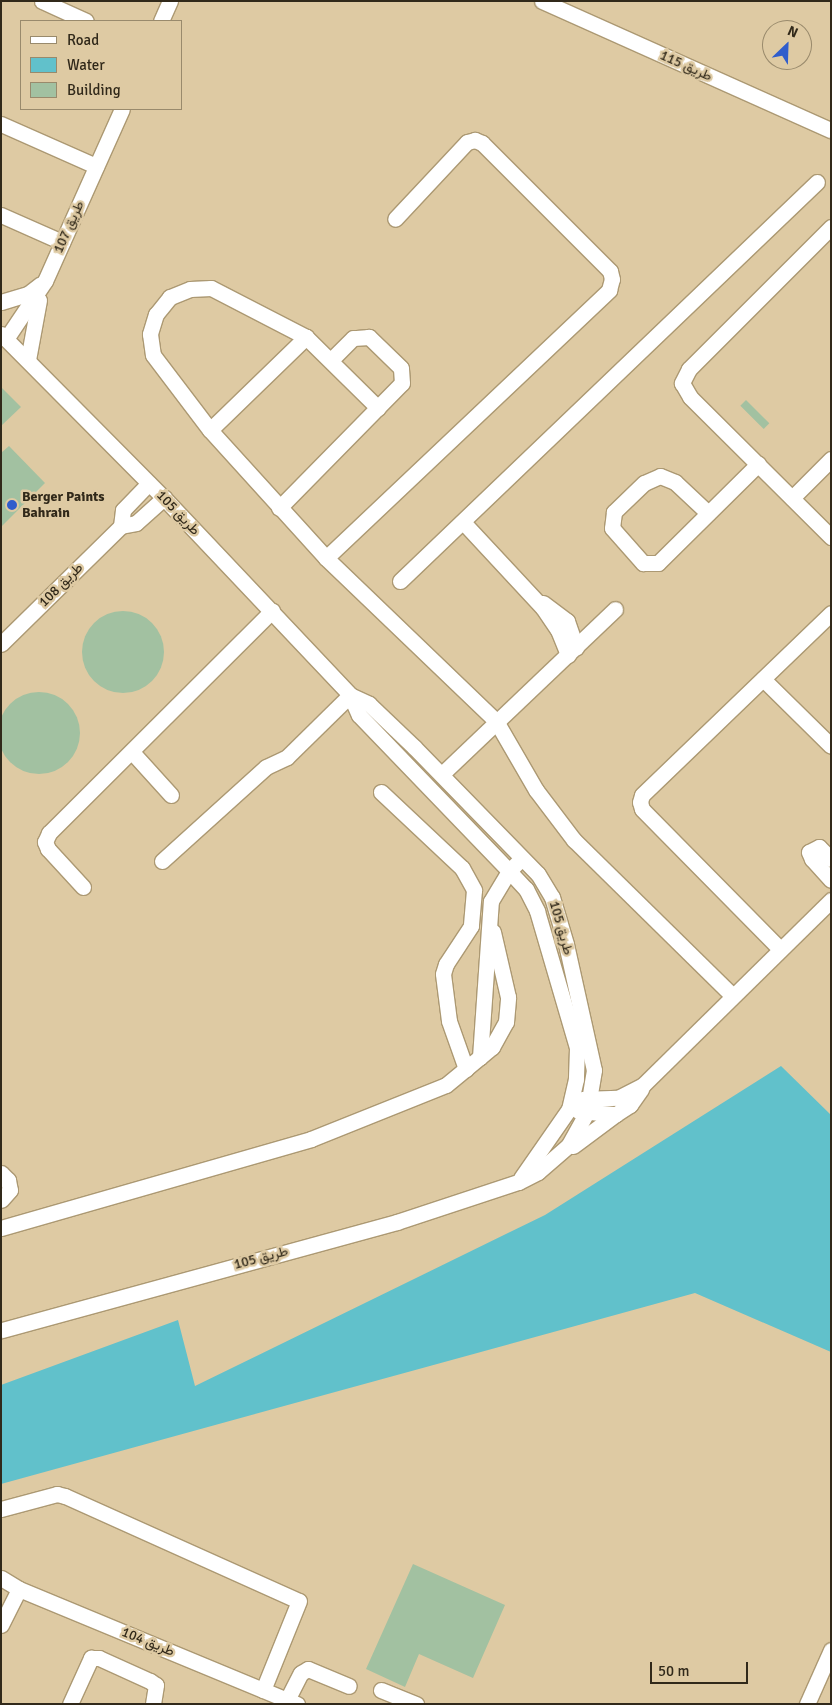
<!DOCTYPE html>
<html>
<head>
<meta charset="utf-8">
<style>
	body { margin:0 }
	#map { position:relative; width:832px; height:1705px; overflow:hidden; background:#decaa3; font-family:Signika,Vazirmatn,sans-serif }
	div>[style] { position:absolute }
	.water>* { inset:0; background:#61c1cb }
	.building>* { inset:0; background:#a2c1a1; transform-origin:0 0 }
	.round { border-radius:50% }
	.roads { filter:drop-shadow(1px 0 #ac9973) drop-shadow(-1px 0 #ac9973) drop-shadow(0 1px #ac9973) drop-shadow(0 -1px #ac9973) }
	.minor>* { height:15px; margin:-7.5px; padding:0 7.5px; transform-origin:7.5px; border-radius:7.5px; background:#fff }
	.dots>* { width:14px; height:14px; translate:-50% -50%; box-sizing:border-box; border:2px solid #decaa3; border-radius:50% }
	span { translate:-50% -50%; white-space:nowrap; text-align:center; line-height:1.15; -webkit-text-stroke:5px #decaa3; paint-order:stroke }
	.street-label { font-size:14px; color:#31291a }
	.poi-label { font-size:14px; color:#31291a; font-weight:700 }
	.left { translate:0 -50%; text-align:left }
	.frame { position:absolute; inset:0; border:2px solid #31291a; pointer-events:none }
	.legend { position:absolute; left:20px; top:20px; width:162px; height:90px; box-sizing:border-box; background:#decaa3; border:1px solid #998a6c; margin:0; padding:6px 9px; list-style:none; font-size:15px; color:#31291a }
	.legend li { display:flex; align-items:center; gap:10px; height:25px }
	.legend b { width:25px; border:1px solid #998a6c }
	.north { position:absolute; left:762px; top:20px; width:50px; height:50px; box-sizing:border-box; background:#decaa3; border:1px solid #998a6c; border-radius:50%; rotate:24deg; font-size:14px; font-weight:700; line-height:20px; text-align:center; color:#31291a }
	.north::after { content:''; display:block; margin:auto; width:18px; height:22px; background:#305dcc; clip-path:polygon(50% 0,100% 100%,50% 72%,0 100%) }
	.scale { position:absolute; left:650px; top:1662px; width:98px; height:22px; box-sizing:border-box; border:2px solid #31291a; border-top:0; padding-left:6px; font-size:15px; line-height:18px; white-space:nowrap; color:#31291a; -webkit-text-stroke:4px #decaa3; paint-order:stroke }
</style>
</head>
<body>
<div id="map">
	<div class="water">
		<i style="clip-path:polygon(781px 1066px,831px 1115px,831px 1352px,695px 1293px,1px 1484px,1px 1385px,178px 1320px,195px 1386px,545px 1215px)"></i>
	</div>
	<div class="building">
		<i style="clip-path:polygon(1px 387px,21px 407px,1px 426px)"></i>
		<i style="left:746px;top:400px;width:33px;height:8px;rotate:45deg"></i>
		<i style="clip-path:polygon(9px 446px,45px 483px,1px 527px,1px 453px)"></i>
		<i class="round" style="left:82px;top:611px;width:82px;height:82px"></i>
		<i class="round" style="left:-2px;top:692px;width:82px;height:82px"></i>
		<i style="clip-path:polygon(413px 1564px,505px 1605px,473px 1678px,419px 1654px,405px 1687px,366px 1669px)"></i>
	</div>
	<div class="roads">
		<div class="minor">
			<i style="left:42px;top:1px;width:48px;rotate:24.4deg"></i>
			<i style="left:542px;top:1px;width:316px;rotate:24.1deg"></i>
			<i style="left:161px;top:21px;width:22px;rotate:-66deg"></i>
			<i style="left:1px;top:124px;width:104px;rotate:23.9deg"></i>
			<i style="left:1px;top:215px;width:67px;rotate:23.9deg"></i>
			<i style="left:831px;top:227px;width:201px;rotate:135deg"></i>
			<i style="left:689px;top:369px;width:16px;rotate:117deg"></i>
			<i style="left:682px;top:383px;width:16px;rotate:60deg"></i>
			<i style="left:690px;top:397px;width:199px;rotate:44.8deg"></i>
			<i style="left:1px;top:302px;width:28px;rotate:-17deg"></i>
			<i style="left:28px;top:294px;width:16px;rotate:-38deg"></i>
			<i style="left:1px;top:334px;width:231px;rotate:45.2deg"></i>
			<i style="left:164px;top:498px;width:271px;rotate:46.6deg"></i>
			<i style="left:350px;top:695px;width:21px;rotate:25deg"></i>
			<i style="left:369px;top:704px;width:62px;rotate:43.7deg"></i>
			<i style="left:414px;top:747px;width:177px;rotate:45.7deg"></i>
			<i style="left:538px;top:874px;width:27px;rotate:59deg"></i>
			<i style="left:552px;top:897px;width:49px;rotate:73.4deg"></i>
			<i style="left:566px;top:944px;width:129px;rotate:77.5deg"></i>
			<i style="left:594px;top:1070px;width:43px;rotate:99.5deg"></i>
			<i style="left:587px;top:1112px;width:38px;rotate:119deg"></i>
			<i style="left:569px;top:1145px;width:41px;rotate:138.9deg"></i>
			<i style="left:538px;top:1172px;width:22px;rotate:153deg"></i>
			<i style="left:518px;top:1182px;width:127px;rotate:161.7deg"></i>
			<i style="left:397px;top:1222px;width:410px;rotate:164.7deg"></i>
			<i style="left:6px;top:339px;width:70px;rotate:-56.1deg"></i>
			<i style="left:45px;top:281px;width:188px;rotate:-65.9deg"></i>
			<i style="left:28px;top:360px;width:61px;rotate:-79.6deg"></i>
			<i style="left:378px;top:408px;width:101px;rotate:-135.4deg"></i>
			<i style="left:306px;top:337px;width:107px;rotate:-152.7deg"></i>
			<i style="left:211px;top:288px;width:21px;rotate:177deg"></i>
			<i style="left:190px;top:289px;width:22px;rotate:158deg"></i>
			<i style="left:170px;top:297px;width:22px;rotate:129deg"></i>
			<i style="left:156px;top:314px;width:21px;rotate:107deg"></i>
			<i style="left:150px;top:334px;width:21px;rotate:82deg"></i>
			<i style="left:153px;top:355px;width:94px;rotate:52.8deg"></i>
			<i style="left:210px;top:430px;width:173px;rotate:47.8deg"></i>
			<i style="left:326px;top:558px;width:236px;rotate:43.8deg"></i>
			<i style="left:496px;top:721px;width:80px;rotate:59.9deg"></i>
			<i style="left:536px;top:790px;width:63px;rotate:52.8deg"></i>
			<i style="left:574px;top:840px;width:221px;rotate:44.5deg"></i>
			<i style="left:210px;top:430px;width:134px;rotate:-44.1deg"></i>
			<i style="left:792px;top:498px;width:55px;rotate:-45deg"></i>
			<i style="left:279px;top:508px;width:175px;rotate:-45.5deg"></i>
			<i style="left:402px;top:383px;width:15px;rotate:-94deg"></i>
			<i style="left:401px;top:368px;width:45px;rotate:-135.9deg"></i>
			<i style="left:369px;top:337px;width:16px;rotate:176deg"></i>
			<i style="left:353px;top:338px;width:31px;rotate:135deg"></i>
			<i style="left:708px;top:513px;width:45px;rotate:-136.8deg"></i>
			<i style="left:675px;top:482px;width:16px;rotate:-158deg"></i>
			<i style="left:660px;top:476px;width:17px;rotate:156deg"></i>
			<i style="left:644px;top:483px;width:42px;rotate:136deg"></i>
			<i style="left:614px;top:512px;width:16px;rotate:97deg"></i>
			<i style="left:612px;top:528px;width:47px;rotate:48.5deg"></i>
			<i style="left:643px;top:563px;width:15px"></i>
			<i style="left:658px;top:563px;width:141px;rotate:-44.7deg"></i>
			<i style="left:463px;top:522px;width:117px;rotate:47.1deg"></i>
			<i style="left:543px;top:608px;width:27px;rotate:56deg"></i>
			<i style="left:558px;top:630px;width:27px;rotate:68deg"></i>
			<i style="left:121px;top:526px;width:16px;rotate:-83deg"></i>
			<i style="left:123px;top:510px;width:37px;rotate:-46deg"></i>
			<i style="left:326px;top:558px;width:390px;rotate:-43.4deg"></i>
			<i style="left:609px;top:290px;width:11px;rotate:-75deg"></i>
			<i style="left:612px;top:279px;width:8px;rotate:-104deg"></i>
			<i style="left:610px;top:271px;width:181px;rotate:-135deg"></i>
			<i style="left:482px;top:143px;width:8px;rotate:-157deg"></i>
			<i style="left:475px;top:140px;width:8px;rotate:166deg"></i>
			<i style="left:467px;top:142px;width:105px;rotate:133.1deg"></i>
			<i style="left:400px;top:581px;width:577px;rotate:-43.74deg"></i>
			<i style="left:543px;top:603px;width:30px;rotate:37deg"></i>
			<i style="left:567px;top:621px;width:28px;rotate:71deg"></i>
			<i style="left:1px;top:644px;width:168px;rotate:-44.5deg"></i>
			<i style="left:121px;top:526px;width:15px;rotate:-11deg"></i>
			<i style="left:136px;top:523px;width:38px;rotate:-42deg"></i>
			<i style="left:763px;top:679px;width:95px;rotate:44.6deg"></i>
			<i style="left:350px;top:695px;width:22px;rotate:66deg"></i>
			<i style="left:359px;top:715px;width:216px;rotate:46.1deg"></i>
			<i style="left:509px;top:871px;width:25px;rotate:47deg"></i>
			<i style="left:526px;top:889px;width:25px;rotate:63deg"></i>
			<i style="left:537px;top:911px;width:143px;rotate:73.7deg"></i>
			<i style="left:577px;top:1048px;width:31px;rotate:92deg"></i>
			<i style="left:576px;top:1079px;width:31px;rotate:103deg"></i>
			<i style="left:569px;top:1109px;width:84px;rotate:124.8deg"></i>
			<i style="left:132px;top:752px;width:58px;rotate:47.8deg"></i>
			<i style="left:442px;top:774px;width:239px;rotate:-43.6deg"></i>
			<i style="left:381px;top:792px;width:111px;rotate:43.2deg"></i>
			<i style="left:462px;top:868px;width:25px;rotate:61deg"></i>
			<i style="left:474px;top:890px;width:36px;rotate:95deg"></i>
			<i style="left:471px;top:926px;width:45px;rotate:123.3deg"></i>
			<i style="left:446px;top:964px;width:10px;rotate:107deg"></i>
			<i style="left:443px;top:974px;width:47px;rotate:82.7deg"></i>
			<i style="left:449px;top:1021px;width:51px;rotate:70.5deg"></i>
			<i style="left:831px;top:859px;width:17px;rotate:-135deg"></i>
			<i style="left:819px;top:847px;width:11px;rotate:153deg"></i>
			<i style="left:809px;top:852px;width:8px;rotate:67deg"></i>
			<i style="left:812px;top:859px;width:28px;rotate:48deg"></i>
			<i style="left:162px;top:861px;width:140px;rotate:-42.1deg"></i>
			<i style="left:266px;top:767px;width:23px;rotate:-25deg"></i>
			<i style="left:287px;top:757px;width:88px;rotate:-44.5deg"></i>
			<i style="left:83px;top:887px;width:52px;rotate:-132.6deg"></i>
			<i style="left:48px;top:849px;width:8px;rotate:-113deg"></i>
			<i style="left:45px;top:842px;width:10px;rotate:-66deg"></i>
			<i style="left:49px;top:833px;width:315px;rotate:-44.9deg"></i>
			<i style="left:779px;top:948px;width:195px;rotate:-134.6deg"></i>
			<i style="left:642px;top:809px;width:7px;rotate:-106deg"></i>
			<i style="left:640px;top:802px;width:7px;rotate:-74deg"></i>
			<i style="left:642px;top:795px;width:262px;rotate:-43.9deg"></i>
			<i style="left:480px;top:1057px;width:16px;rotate:-40deg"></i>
			<i style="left:492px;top:1047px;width:29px;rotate:-61deg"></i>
			<i style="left:506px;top:1022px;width:25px;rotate:-85deg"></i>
			<i style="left:508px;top:997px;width:67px;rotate:-103deg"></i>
			<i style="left:582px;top:1099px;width:36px;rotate:-2deg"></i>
			<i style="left:618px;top:1098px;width:28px;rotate:-27deg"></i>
			<i style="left:643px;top:1085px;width:264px;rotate:-44.5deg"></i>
			<i style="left:578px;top:1111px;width:38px;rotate:5deg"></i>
			<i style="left:616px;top:1114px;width:17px;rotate:-33deg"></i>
			<i style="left:630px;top:1105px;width:19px;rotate:-55deg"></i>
			<i style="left:573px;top:1146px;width:54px;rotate:-36.7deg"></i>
			<i style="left:1px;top:1173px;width:10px;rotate:45deg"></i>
			<i style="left:8px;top:1180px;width:10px;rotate:79deg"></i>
			<i style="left:10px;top:1190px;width:13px;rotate:132deg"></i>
			<i style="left:1px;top:1228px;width:323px;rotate:-16deg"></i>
			<i style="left:311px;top:1139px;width:145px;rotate:-21.8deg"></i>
			<i style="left:446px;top:1085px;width:44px;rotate:-39.5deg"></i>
			<i style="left:480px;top:1057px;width:156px;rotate:-86deg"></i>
			<i style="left:491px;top:901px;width:35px;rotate:-59deg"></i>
			<i style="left:509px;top:871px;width:18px;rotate:-45deg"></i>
			<i style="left:1px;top:1509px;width:58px;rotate:-15deg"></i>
			<i style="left:57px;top:1494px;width:8px;rotate:14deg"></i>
			<i style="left:65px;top:1496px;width:256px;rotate:24.2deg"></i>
			<i style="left:299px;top:1601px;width:96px;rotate:112deg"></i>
			<i style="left:1px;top:1578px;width:21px;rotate:31deg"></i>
			<i style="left:19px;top:1589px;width:301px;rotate:22.5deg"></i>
			<i style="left:1px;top:1625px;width:40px;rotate:-63.4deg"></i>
			<i style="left:381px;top:1690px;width:38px;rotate:22deg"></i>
			<i style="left:287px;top:1700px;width:30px;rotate:-63deg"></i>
			<i style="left:301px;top:1673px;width:8px;rotate:-30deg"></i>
			<i style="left:308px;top:1669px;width:44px;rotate:22.5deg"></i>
			<i style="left:70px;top:1704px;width:51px;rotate:-65.5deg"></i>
			<i style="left:91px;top:1658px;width:8px"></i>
			<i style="left:99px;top:1658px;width:56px;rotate:24.3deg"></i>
			<i style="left:150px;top:1681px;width:7px;rotate:34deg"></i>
			<i style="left:156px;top:1685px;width:19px;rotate:99deg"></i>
			<i style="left:807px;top:1704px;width:59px;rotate:-66deg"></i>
		</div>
	</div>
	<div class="dots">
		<i style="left:12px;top:505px;background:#305dcc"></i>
	</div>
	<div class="street-label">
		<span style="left:686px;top:66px;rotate:24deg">طريق 115</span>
		<span style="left:69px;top:227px;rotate:-66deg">طريق 107</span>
		<span style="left:178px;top:513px;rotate:46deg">طريق 105</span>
		<span style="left:61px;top:585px;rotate:-45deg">طريق 108</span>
		<span style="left:561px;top:928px;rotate:74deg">طريق 105</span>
		<span style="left:261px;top:1258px;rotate:-15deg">طريق 105</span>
		<span style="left:148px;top:1642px;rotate:22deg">طريق 104</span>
	</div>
	<div class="poi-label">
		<span class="left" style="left:22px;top:505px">Berger Paints<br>Bahrain</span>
	</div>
	<div class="frame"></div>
	<ul class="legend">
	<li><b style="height:6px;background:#fff"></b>Road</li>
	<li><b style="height:14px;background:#61c1cb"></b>Water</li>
	<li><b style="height:14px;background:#a2c1a1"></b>Building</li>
	</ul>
	<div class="north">N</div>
	<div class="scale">50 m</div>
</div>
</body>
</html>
